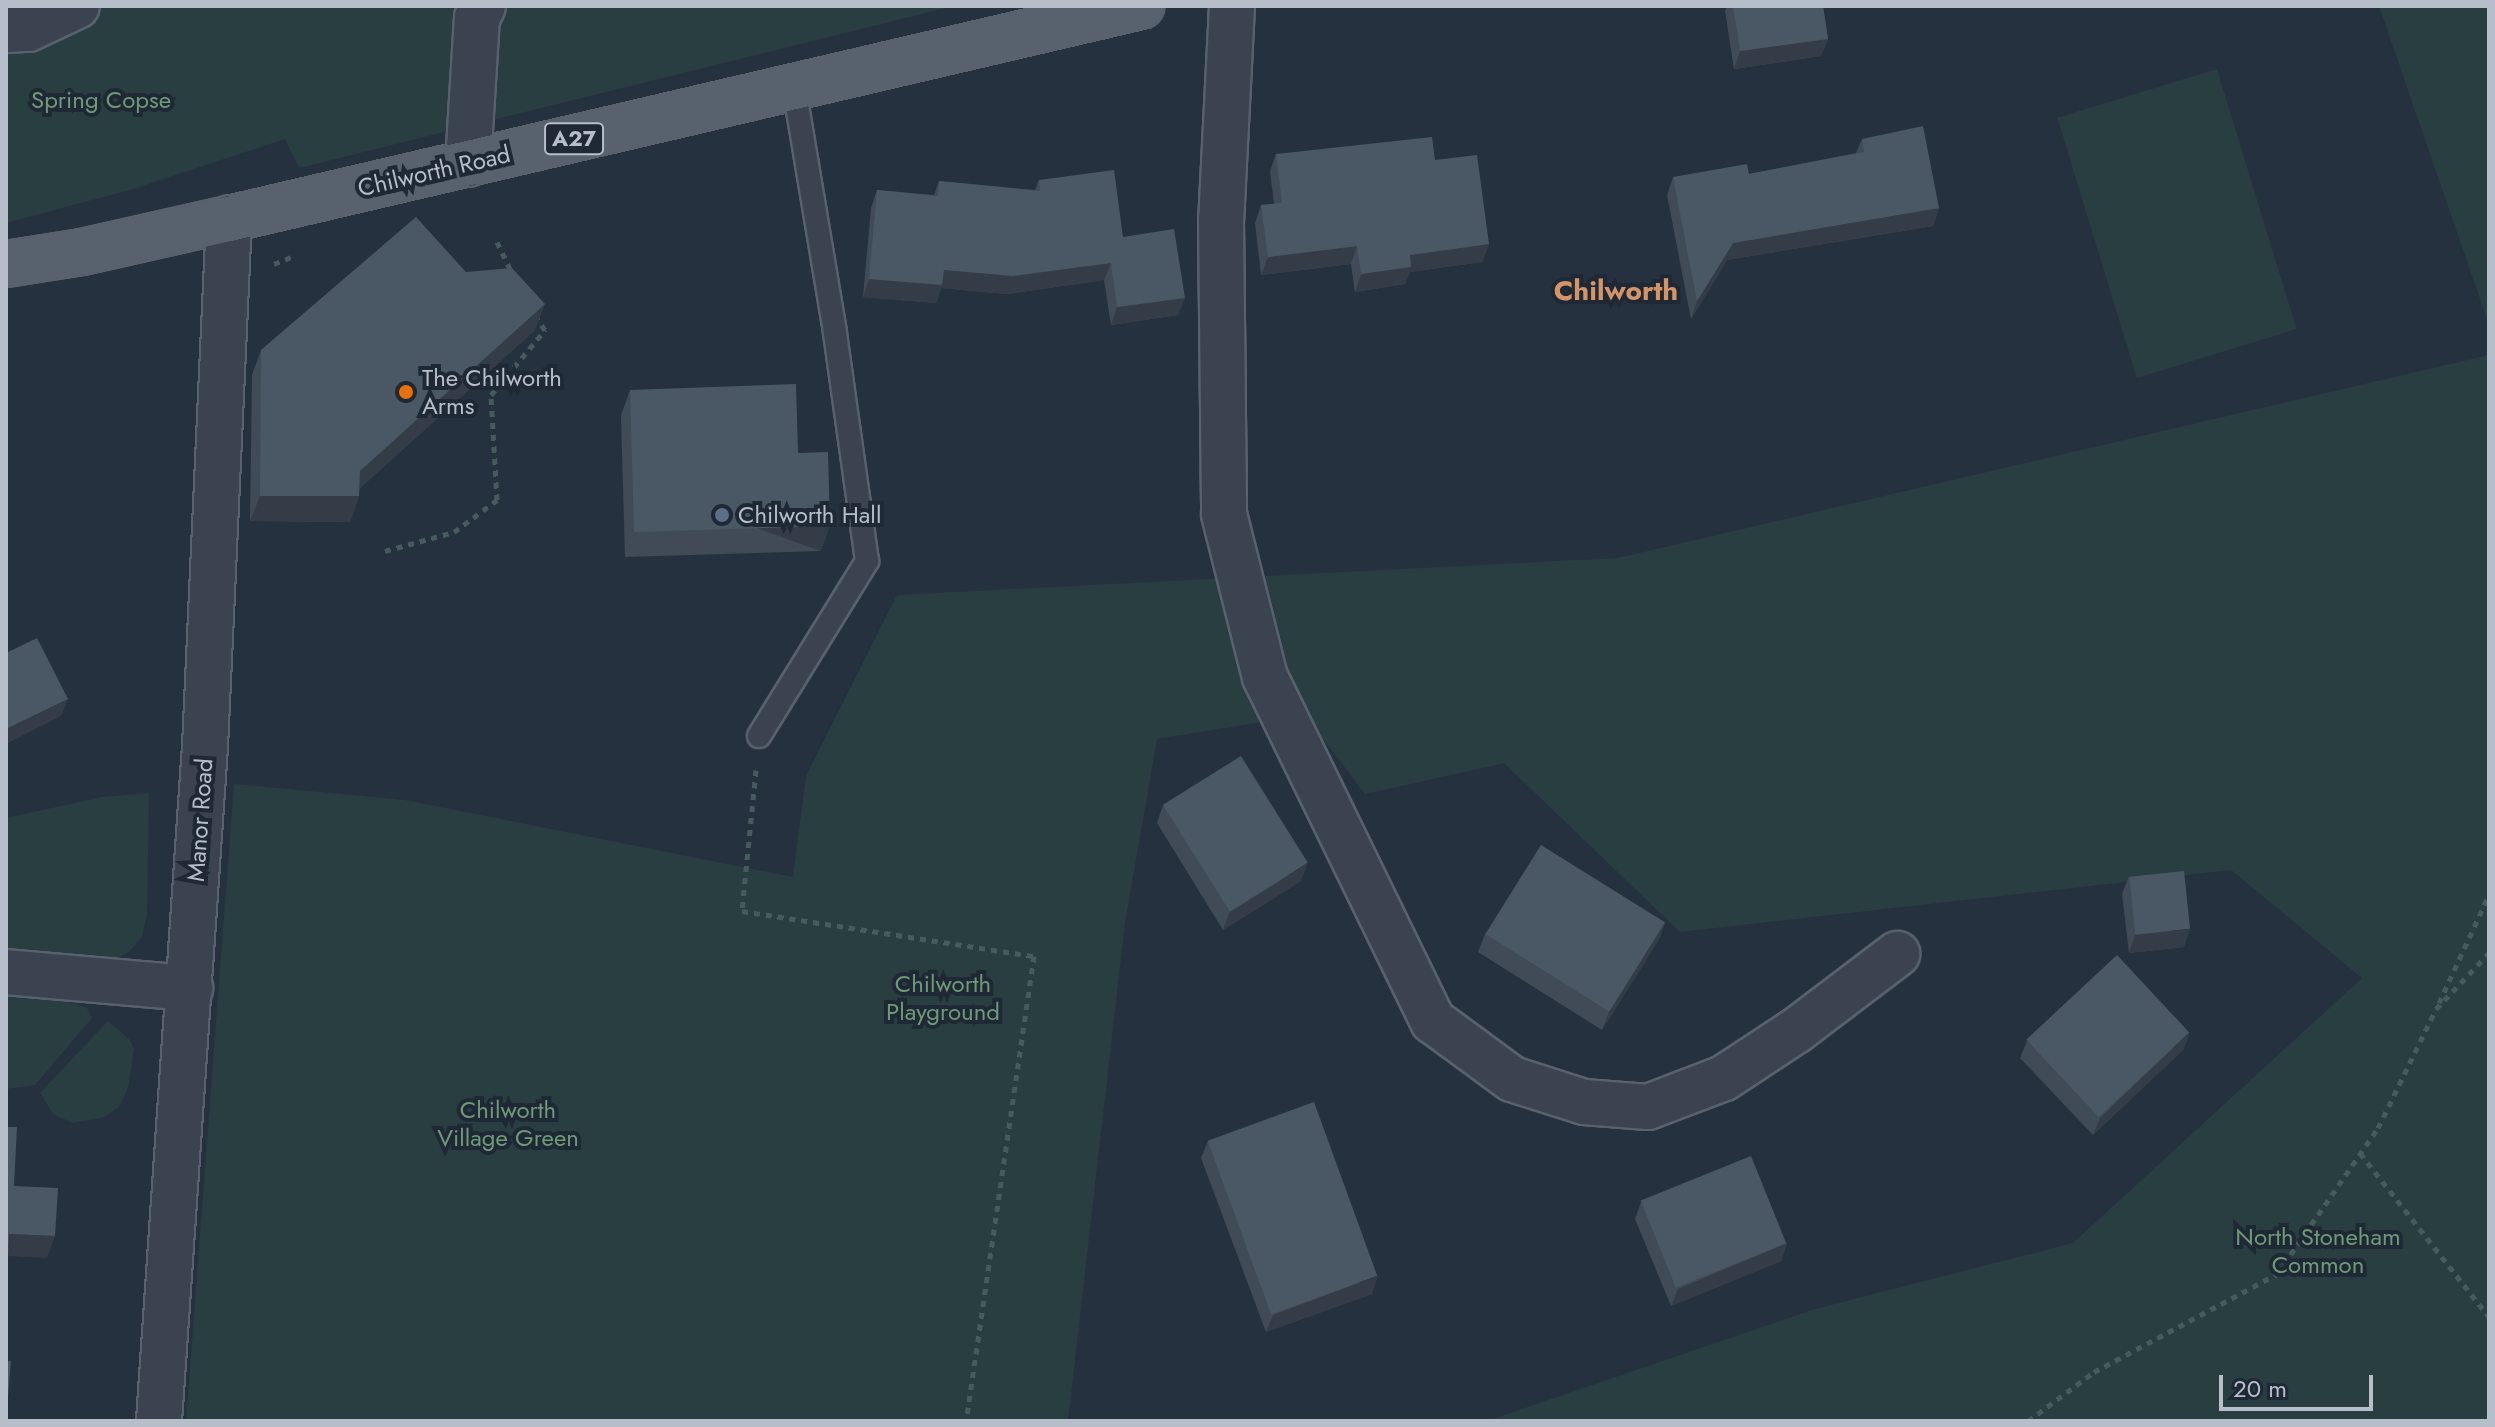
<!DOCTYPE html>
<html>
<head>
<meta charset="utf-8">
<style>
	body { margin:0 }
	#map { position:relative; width:2495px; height:1427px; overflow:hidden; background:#263140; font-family:Jost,sans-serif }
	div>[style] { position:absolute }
	.green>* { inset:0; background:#283e41; transform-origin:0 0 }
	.path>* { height:5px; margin-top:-2.5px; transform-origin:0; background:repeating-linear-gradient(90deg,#465b5d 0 6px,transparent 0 12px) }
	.roads { filter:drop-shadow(2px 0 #58616d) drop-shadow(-2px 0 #58616d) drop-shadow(0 2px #58616d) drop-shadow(0 -2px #58616d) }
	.service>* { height:22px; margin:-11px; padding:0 11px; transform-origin:11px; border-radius:11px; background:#3a434f }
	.minor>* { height:44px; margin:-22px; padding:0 22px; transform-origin:22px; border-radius:22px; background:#3a434f }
	.primary>* { height:44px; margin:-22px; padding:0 22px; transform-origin:22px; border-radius:22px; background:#58626f }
	.wall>* { inset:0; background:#404b57 }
	.shaded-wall>* { inset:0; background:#343d47; transform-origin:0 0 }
	.building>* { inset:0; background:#4a5765; transform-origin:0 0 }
	.dots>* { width:22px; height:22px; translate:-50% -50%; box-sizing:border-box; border:4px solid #1f2835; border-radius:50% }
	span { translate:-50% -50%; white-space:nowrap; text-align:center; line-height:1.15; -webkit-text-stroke:8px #1f2835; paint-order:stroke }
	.shield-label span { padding:2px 6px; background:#1f2835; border:2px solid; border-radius:6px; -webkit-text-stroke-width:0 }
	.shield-label { font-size:22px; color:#b6beca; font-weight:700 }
	.park-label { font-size:24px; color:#6e9a77 }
	.street-label { font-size:24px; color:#b6beca }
	.poi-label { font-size:24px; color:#b6beca }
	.left { translate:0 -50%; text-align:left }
	.quarter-label { font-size:28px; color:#d39468; font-weight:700 }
	.frame { position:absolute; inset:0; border:8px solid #b6beca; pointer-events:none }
	.scale { position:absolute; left:2219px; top:1375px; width:154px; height:36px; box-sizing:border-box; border:4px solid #b6beca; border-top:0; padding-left:10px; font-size:24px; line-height:28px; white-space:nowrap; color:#b6beca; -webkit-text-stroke:6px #1f2835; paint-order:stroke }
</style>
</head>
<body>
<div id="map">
	<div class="green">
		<i style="clip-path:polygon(6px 6px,954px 6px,299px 168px,285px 139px,133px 189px,6px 223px)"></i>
		<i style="clip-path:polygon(2379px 6px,2489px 6px,2489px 325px)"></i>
		<i style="left:2217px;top:69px;width:272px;height:167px;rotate:73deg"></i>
		<i style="clip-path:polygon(2489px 355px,2489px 1421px,1487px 1421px,1815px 1309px,2073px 1243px,2362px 978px,2231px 870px,1680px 932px,1504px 763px,1365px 794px,1305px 715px,1157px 739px,1125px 923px,1068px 1421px,186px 1421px,234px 784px,405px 800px,793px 877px,806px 776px,897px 595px,1618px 558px)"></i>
		<i style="clip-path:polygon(149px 793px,147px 914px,142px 937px,129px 952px,112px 961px,6px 964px,6px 818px,102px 797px)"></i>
		<i style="clip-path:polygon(6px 996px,63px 1000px,87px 1008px,92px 1018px,35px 1085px,6px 1089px)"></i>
		<i style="clip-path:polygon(108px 1021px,130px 1040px,134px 1049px,128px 1088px,119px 1107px,104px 1117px,73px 1123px,53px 1114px,40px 1093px)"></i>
	</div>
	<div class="path">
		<i style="left:497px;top:242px;width:34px;rotate:64deg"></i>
		<i style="left:274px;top:264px;width:22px;rotate:-22deg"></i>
		<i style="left:385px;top:551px;width:72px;rotate:-15.4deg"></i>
		<i style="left:454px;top:532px;width:54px;rotate:-36.7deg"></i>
		<i style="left:497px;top:500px;width:105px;rotate:-93.3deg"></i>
		<i style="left:491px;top:395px;width:85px;rotate:-50.3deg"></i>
		<i style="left:545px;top:330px;width:16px;rotate:-125deg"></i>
		<i style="left:756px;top:770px;width:142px;rotate:95.7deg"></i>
		<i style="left:742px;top:911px;width:295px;rotate:8.8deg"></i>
		<i style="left:1034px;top:956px;width:470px;rotate:98.3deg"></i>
		<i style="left:2439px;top:1003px;width:119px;rotate:-65.2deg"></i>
		<i style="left:2360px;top:1153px;width:209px;rotate:51.8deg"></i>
		<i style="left:2028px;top:1421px;width:82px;rotate:-36.6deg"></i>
		<i style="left:2094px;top:1372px;width:208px;rotate:-28.2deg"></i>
		<i style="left:2277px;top:1274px;width:178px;rotate:-55.3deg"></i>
		<i style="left:2378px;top:1128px;width:132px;rotate:-64deg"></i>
		<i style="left:2436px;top:1009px;width:77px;rotate:-46.6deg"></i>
	</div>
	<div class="roads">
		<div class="service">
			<i style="left:759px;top:736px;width:206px;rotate:-58.3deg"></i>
			<i style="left:867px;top:561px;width:231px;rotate:-98deg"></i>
			<i style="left:835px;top:332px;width:248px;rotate:-99.5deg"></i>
		</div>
		<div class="minor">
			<i style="left:1232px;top:6px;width:214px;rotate:92.9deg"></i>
			<i style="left:1221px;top:220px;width:294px;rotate:89.4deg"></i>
			<i style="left:1224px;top:514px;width:168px;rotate:75.9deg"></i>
			<i style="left:1265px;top:677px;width:383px;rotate:64deg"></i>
			<i style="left:1433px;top:1021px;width:98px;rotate:36.3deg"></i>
			<i style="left:1512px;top:1079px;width:76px;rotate:17.7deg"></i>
			<i style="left:1584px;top:1102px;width:64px;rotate:4.5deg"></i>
			<i style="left:1648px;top:1107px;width:81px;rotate:-20.9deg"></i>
			<i style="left:1724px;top:1078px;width:87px;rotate:-33.3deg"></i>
			<i style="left:1797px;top:1030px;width:126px;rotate:-37.2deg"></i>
			<i style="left:6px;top:30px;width:22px;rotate:-3deg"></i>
			<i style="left:28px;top:29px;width:54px;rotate:-25.1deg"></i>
			<i style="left:468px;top:164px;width:146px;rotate:-86.5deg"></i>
			<i style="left:477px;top:18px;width:13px;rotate:-63deg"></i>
			<i style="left:6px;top:972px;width:185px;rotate:5deg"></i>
			<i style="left:159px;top:1421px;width:676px;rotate:-86.1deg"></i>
			<i style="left:205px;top:747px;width:529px;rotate:-87.4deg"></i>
		</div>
		<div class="primary">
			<i style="left:6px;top:264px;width:77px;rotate:-9deg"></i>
			<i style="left:82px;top:252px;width:151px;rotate:-12.7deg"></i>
			<i style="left:229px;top:219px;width:937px;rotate:-13.15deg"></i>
		</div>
	</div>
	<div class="wall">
		<i style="clip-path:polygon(1727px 6px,1823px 6px,1828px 39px,1821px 56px,1734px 69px,1725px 11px)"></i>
		<i style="clip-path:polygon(1862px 139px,1939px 208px,1933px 226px,1727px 260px,1691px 319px,1667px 195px,1673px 177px,1749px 174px,1856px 153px)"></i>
		<i style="clip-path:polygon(1276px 154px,1435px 160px,1489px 244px,1482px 262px,1410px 272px,1405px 284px,1355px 292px,1351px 264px,1261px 275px,1255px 223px,1261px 205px,1274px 204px,1270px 171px)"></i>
		<i style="clip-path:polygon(1039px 180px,1123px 237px,1185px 298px,1178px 315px,1111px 325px,1104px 280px,1007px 294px,941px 288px,936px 303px,863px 297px,871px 208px,877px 190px,934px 195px,939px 181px,1035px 190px)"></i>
		<i style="clip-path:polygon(466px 272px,535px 330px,359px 489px,359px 496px,350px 522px,250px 521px,252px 375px,261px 350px)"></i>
		<i style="clip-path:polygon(630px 390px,798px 453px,821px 551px,625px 557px,621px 415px)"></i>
		<i style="clip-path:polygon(1163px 805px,1301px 881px,1223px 930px,1157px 823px)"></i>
		<i style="clip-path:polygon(2129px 876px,2184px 947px,2129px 953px,2122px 894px)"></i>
		<i style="clip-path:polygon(1665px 923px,1658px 941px,1602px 1030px,1478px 952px,1485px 934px)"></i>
		<i style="clip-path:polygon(2027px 1041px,2184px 1049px,2093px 1135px,2020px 1058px)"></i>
		<i style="clip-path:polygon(1208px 1141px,1372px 1294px,1266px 1332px,1201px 1158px)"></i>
		<i style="clip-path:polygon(1641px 1202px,1787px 1243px,1781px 1261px,1671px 1306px,1635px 1219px)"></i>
	</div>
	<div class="shaded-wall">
		<i style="clip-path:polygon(1828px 39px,1821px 56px,1734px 69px,1740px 51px)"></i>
		<i style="clip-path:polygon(1939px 208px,1933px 226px,1727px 260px,1691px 319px,1697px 301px,1733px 243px)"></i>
		<i style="clip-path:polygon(1489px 244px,1482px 262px,1410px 272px,1405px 284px,1355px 292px,1361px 274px,1410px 255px)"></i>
		<i style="clip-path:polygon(1357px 246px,1351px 264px,1261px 275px,1268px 257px)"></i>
		<i style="clip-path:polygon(1111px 263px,1104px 280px,1007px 294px,941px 288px,936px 303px,863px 297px,869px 279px,944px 270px)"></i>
		<i style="clip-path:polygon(1185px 298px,1178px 315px,1111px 325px,1117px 307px)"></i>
		<i style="clip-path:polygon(545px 304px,535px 330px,351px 496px,359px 496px,350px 522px,250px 521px,260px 496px)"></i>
		<i style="left:830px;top:526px;width:27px;height:196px;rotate:110deg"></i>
		<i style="clip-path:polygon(68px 699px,61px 716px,6px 744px,6px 729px)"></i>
		<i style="clip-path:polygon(1308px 863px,1301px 881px,1223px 930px,1229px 913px)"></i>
		<i style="clip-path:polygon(1665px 923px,1658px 941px,1602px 1030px,1609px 1012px)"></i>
		<i style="clip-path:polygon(2190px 929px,2184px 947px,2129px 953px,2135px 935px)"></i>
		<i style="clip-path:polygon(2190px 1032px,2184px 1049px,2093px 1135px,2100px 1118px)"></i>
		<i style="clip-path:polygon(9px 1234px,55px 1236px,47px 1258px,6px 1256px)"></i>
		<i style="clip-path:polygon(1787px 1243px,1781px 1261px,1671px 1306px,1678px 1289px)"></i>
		<i style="clip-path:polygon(1378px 1276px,1372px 1294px,1266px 1332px,1273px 1315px)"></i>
	</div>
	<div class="building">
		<i style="clip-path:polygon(1733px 6px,1823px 6px,1828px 39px,1740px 51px)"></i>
		<i style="clip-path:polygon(1923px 126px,1939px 208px,1733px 243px,1697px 301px,1673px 177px,1747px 164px,1749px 174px,1864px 152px,1862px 139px)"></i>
		<i style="clip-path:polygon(1432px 137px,1435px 160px,1477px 155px,1489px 244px,1410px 255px,1411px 267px,1361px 274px,1357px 246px,1268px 257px,1261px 205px,1282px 203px,1276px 154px)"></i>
		<i style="clip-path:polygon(1114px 170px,1123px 237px,1174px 229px,1185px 298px,1117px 307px,1111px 263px,1013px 276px,944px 270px,942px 285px,869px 279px,877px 190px,938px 196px,939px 181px,1040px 191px,1039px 180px)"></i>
		<i style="clip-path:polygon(416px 217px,466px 272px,512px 268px,545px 304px,360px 471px,359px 496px,260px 496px,261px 350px)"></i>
		<i style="clip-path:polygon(796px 384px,798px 453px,828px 452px,830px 526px,634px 532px,630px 390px)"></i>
		<i style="clip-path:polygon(37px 638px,68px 699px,6px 729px,6px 653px)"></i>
		<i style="left:1241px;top:756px;width:126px;height:92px;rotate:58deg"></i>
		<i style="left:1541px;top:845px;width:146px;height:105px;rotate:32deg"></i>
		<i style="left:2184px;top:871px;width:58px;height:55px;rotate:84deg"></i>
		<i style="left:2117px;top:955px;width:106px;height:124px;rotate:47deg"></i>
		<i style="left:1314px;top:1102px;width:185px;height:113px;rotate:70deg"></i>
		<i style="clip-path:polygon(6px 1127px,17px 1127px,14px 1186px,58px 1188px,55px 1236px,9px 1234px,6px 1296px)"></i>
		<i style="left:1751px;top:1156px;width:94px;height:119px;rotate:68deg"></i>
		<i style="clip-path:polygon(6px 1361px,11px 1361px,6px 1421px)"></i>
	</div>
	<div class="dots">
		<i style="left:406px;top:392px;background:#e8710a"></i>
		<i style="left:722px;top:515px;background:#5c6f8a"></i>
	</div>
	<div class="shield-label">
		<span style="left:574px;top:139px">A27</span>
	</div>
	<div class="park-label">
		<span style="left:101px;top:100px">Spring Copse</span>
		<span style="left:943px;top:998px">Chilworth<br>Playground</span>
		<span style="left:508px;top:1124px">Chilworth<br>Village Green</span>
		<span style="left:2318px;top:1251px">North Stoneham<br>Common</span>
	</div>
	<div class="street-label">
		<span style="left:434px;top:171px;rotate:-13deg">Chilworth Road</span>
		<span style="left:200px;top:820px;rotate:-86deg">Manor Road</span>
	</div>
	<div class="poi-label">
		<span class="left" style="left:422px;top:392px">The Chilworth<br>Arms</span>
		<span class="left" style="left:738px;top:515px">Chilworth Hall</span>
	</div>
	<div class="quarter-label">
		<span style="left:1616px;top:291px">Chilworth</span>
	</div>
	<div class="frame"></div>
	<div class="scale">20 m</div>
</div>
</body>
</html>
